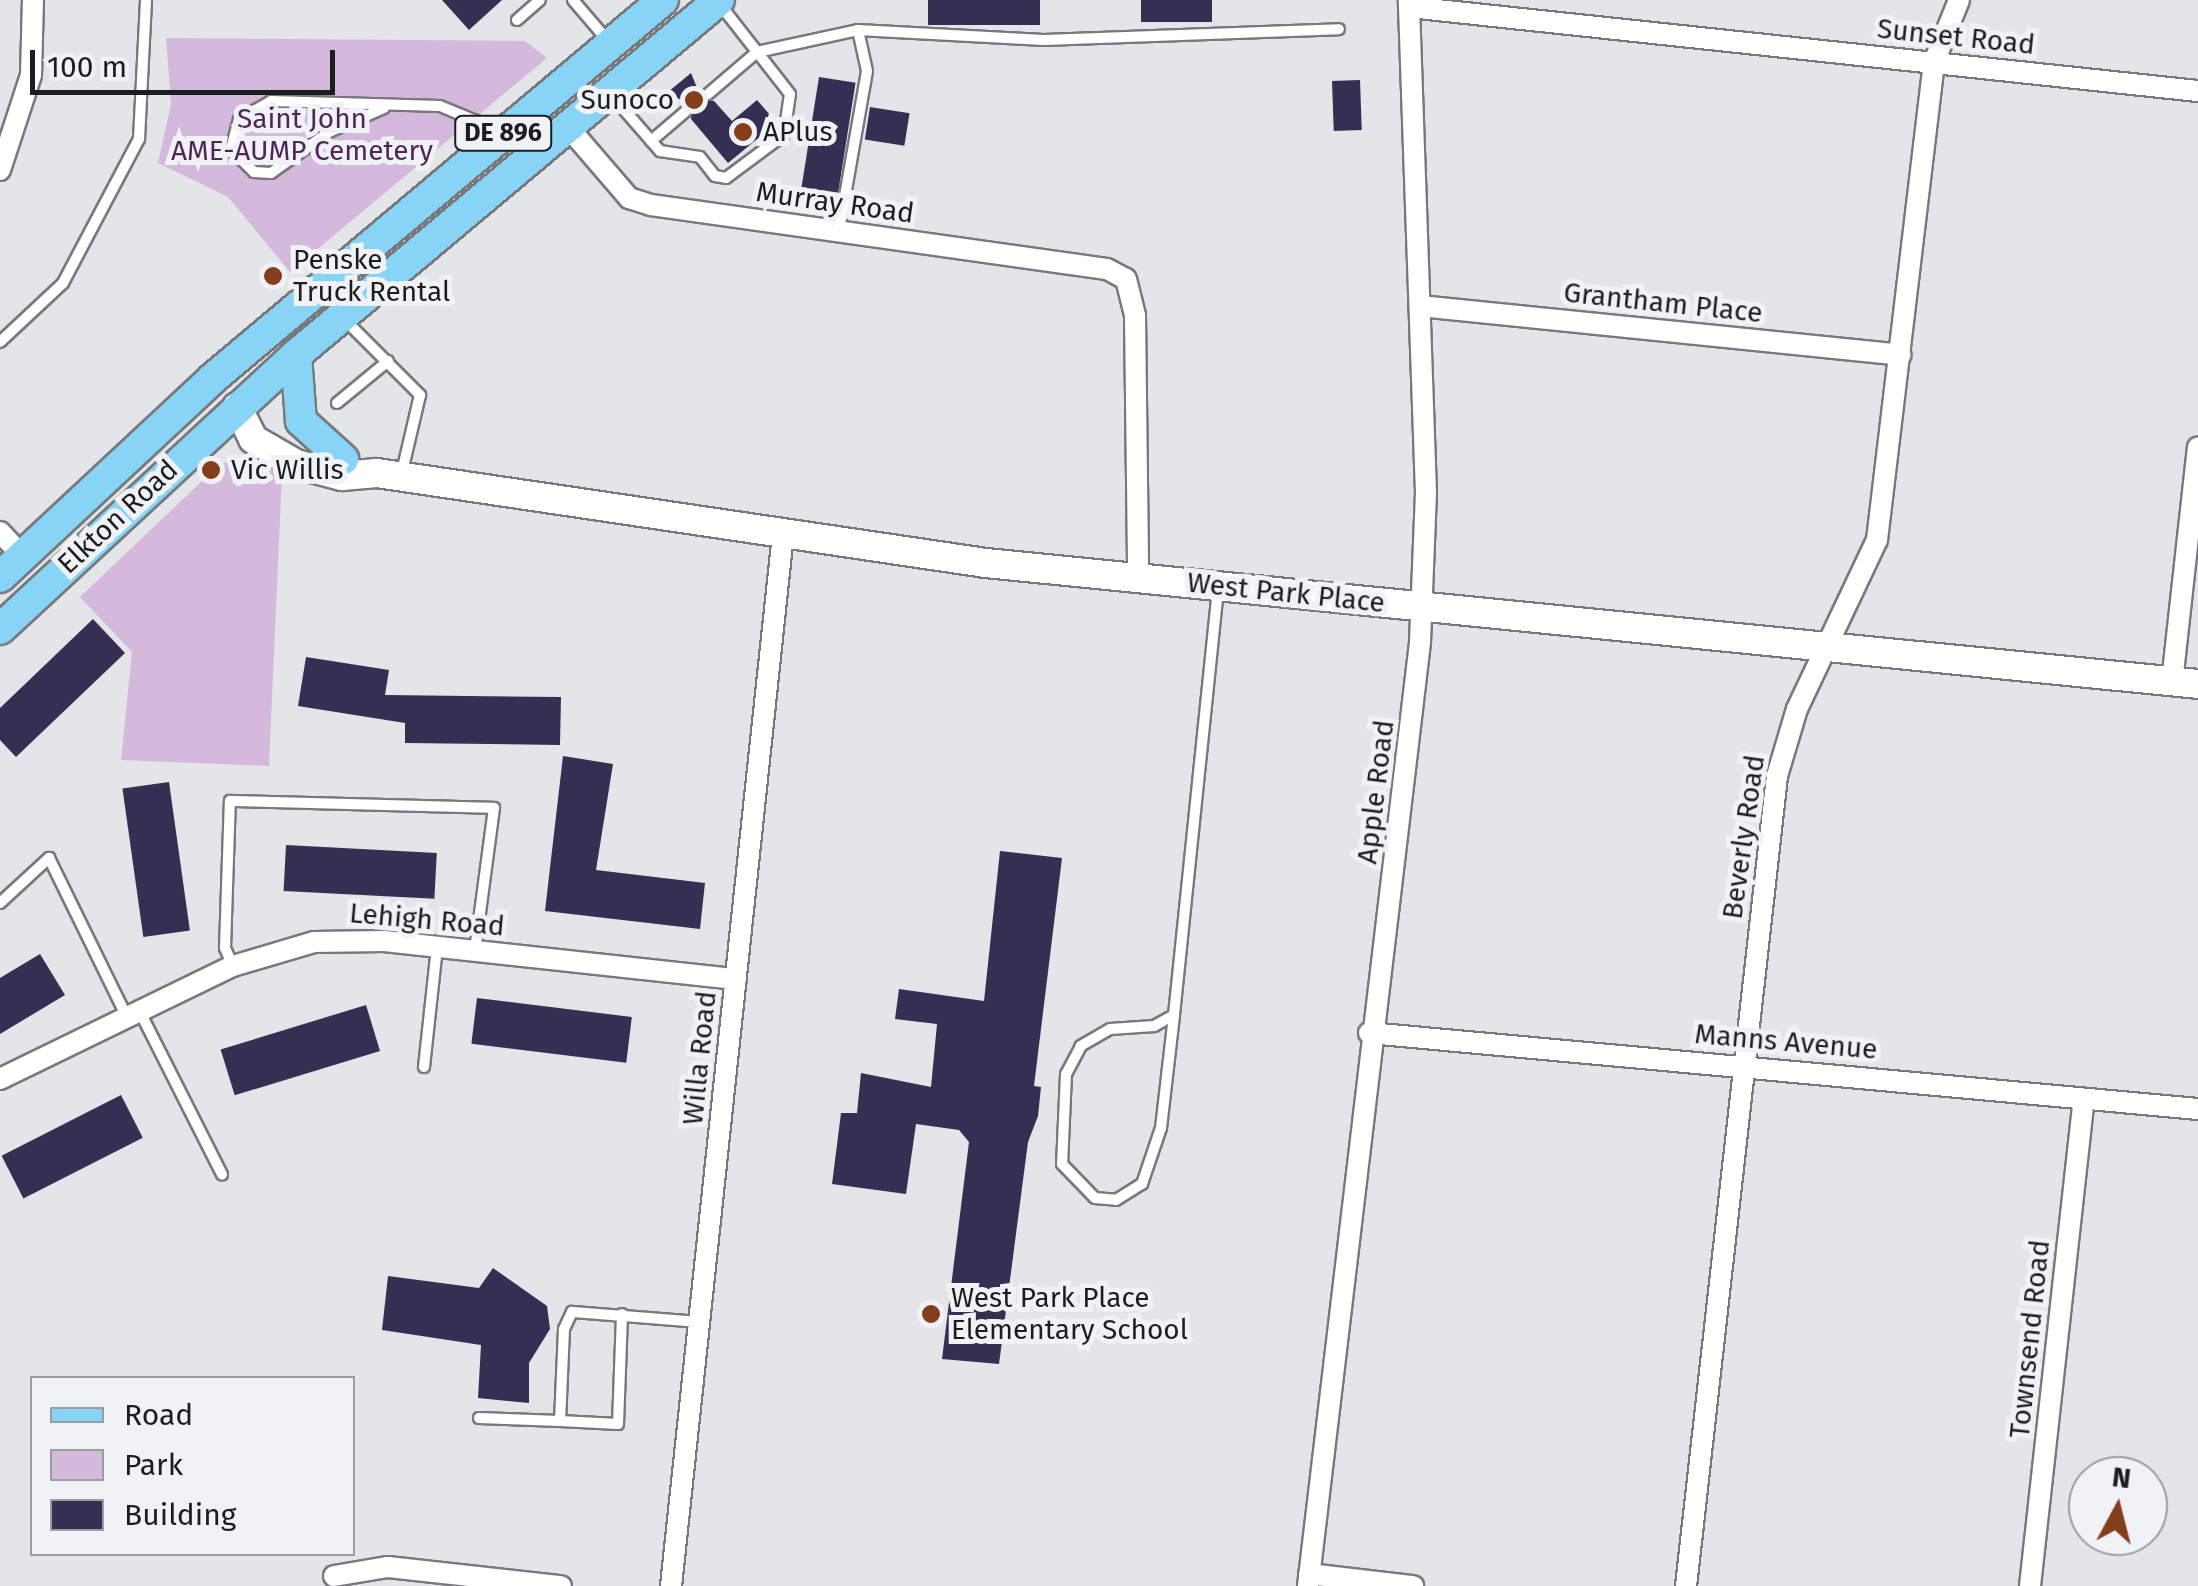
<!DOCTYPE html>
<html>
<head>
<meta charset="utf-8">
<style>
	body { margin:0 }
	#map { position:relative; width:2198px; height:1586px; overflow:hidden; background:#e3e5e9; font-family:"Fira Sans",sans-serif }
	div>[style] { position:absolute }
	.green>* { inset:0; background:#d5b9dd }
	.building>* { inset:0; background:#352f54; transform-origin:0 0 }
	.roads { filter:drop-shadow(2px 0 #77797d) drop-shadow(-2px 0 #77797d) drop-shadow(0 2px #77797d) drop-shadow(0 -2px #77797d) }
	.lane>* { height:10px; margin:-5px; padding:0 5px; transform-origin:5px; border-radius:5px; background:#fff }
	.street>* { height:20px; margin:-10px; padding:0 10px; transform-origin:10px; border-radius:10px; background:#fff }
	.secondary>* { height:28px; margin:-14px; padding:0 14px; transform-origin:14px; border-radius:14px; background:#fff }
	.primary>* { height:30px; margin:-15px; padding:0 15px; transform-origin:15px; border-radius:15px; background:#87d4f7 }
	.dots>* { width:28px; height:28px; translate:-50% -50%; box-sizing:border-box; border:5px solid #f0f2f6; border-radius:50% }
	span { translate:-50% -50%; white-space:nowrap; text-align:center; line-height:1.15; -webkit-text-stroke:10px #f0f2f6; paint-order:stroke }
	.shield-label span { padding:2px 8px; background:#f0f2f6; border:2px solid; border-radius:8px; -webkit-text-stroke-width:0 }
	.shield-label { font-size:25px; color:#1c1d1f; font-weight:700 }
	.street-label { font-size:28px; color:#1c1d1f }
	.poi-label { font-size:28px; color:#1c1d1f }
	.right { translate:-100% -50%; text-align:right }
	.left { translate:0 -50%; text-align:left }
	.park-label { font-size:28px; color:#4e2758 }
	.legend { position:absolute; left:30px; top:1376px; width:325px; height:180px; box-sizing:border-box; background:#f0f2f6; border:2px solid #9b9da0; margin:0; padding:12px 18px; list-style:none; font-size:30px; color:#1c1d1f }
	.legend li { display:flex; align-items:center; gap:20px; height:50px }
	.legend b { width:50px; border:2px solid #9b9da0 }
	.north { position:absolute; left:2068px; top:1456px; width:100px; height:100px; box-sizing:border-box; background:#f0f2f6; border:2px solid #9b9da0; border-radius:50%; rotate:7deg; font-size:28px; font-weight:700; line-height:40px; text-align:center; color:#1c1d1f }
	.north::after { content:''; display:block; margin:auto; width:35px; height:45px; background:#853e1b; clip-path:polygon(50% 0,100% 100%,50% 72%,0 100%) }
	.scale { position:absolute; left:30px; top:50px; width:305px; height:45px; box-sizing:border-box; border:5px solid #1c1d1f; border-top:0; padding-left:12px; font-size:30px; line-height:35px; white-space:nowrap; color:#1c1d1f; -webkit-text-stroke:8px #f0f2f6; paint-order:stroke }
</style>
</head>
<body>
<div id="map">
	<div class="green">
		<i style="clip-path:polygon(166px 38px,525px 41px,547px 58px,290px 272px,228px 197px,158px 163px,171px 104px)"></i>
		<i style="clip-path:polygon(259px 459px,282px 474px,269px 766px,121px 760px,132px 652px,80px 597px,221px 463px)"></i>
	</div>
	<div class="building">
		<i style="clip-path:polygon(442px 0,502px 0,469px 30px)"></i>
		<i style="left:928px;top:0;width:112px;height:25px"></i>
		<i style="left:1141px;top:0;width:71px;height:22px"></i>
		<i style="clip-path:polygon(691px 73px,702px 100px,714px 101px,732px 121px,757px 100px,777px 123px,728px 163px,691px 119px,692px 107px,668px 92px)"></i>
		<i style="left:819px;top:77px;width:37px;height:113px;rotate:9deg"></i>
		<i style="left:1360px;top:80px;width:50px;height:28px;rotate:88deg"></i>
		<i style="left:870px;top:107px;width:40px;height:33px;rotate:9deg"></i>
		<i style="clip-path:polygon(93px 619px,125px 653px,16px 757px,0 740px,0 708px)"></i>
		<i style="clip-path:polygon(306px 657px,389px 670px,385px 695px,561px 697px,560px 745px,405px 743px,405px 723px,298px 706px)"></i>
		<i style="clip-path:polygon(563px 756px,613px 764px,596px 870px,705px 883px,700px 929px,545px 911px)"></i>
		<i style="left:169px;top:782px;width:150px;height:47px;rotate:82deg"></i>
		<i style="left:286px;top:845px;width:151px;height:46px;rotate:3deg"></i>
		<i style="clip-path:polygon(1000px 851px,1062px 858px,1034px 1086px,1041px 1087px,1038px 1116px,1028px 1142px,999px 1364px,942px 1359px,969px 1142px,959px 1130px,916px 1124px,906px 1194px,832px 1184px,841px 1113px,857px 1113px,861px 1073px,931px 1087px,937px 1024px,895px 1019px,899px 989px,984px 1001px)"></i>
		<i style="clip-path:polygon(40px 954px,65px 995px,0 1034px,0 978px)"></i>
		<i style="left:477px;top:998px;width:156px;height:46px;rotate:7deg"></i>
		<i style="left:366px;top:1005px;width:48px;height:152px;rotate:73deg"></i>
		<i style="left:121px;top:1095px;width:48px;height:134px;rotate:63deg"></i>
		<i style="clip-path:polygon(493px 1268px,547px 1306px,550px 1329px,529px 1363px,529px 1403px,478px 1398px,481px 1345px,382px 1330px,388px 1276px,479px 1288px)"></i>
	</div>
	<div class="roads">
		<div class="lane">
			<i style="left:573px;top:0;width:54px;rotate:49.5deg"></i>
			<i style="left:517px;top:20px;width:30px;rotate:-41deg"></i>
			<i style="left:708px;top:94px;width:65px;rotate:-40.6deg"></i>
			<i style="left:757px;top:52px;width:103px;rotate:-12.3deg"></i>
			<i style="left:858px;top:30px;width:186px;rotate:3.1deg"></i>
			<i style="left:1044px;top:40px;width:295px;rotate:-2.1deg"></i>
			<i style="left:613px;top:97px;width:72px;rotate:49deg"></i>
			<i style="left:660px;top:151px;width:40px;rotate:8.5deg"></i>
			<i style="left:700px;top:157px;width:24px;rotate:52deg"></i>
			<i style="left:715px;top:176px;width:11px;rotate:10deg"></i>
			<i style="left:726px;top:178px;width:72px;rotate:-36.6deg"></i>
			<i style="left:784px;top:135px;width:41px;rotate:-81.7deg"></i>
			<i style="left:790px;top:94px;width:117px;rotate:-128deg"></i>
			<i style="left:384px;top:108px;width:60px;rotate:156.4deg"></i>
			<i style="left:329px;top:132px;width:71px;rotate:144.7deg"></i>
			<i style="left:271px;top:173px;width:17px;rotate:-177deg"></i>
			<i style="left:254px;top:172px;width:33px;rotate:-135deg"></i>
			<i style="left:231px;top:149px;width:31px;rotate:-75deg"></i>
			<i style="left:239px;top:119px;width:37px;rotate:-29deg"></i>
			<i style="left:271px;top:101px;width:169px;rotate:1.7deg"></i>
			<i style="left:440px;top:106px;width:63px;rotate:22.5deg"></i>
			<i style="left:651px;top:141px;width:45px;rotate:-40.5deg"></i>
			<i style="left:839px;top:230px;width:161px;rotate:-80deg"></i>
			<i style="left:867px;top:71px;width:42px;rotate:-102.4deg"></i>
			<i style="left:346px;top:321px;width:105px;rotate:45deg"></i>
			<i style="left:420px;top:395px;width:83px;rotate:103.2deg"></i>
			<i style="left:0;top:342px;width:86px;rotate:-43.1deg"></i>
			<i style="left:63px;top:283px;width:163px;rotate:-62.2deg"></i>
			<i style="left:139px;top:139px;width:139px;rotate:-87.1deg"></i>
			<i style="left:337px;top:403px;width:66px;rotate:-39.5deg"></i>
			<i style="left:0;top:903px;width:67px;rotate:-42.6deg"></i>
			<i style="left:49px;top:858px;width:177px;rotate:63.9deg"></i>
			<i style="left:233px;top:966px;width:20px;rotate:-114deg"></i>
			<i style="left:225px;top:948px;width:147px;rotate:-88.1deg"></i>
			<i style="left:230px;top:801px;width:264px;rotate:1.5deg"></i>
			<i style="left:494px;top:808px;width:144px;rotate:97.6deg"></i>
			<i style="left:140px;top:1012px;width:182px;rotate:63.2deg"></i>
			<i style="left:1174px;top:1015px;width:23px;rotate:151deg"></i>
			<i style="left:1154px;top:1026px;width:44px;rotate:176.1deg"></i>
			<i style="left:1110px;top:1029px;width:34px;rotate:150deg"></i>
			<i style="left:1081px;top:1046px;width:32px;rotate:118deg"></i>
			<i style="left:1066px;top:1074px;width:90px;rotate:92.5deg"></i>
			<i style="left:1062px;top:1164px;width:47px;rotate:45.9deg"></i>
			<i style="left:1095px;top:1198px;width:21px;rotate:5deg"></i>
			<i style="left:1116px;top:1200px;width:31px;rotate:-32deg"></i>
			<i style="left:1142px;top:1184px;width:59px;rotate:-71.3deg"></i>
			<i style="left:1161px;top:1128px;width:114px;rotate:-83.4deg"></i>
			<i style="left:1174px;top:1015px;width:430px;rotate:-84.1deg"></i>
			<i style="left:424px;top:1067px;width:121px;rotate:-83.8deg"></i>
			<i style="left:479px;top:1418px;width:81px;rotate:2.1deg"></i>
			<i style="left:560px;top:1421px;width:92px;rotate:-87.5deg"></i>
			<i style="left:564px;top:1329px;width:19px;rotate:-65deg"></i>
			<i style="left:572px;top:1312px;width:126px;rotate:4.5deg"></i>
			<i style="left:560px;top:1421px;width:58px;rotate:3deg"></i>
			<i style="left:618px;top:1424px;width:110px;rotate:-87.9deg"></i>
		</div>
		<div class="street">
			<i style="left:1409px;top:7px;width:793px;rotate:6.08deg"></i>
			<i style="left:568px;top:127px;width:94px;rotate:49.3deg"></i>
			<i style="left:629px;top:198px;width:23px;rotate:18deg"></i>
			<i style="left:651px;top:205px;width:460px;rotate:8deg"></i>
			<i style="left:1107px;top:269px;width:21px;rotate:28deg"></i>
			<i style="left:1126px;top:279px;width:38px;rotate:76deg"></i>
			<i style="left:1135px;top:316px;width:262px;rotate:89.3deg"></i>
			<i style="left:0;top:170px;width:100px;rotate:-71.9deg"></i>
			<i style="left:31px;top:75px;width:75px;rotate:-88.5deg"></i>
			<i style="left:1420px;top:306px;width:483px;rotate:5.8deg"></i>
			<i style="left:0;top:532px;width:33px;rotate:47deg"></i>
			<i style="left:2172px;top:682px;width:236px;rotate:-83.7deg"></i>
			<i style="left:1369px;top:1033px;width:832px;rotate:5.24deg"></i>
			<i style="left:0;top:1079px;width:259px;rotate:-25.9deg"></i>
			<i style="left:233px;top:966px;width:84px;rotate:-16.5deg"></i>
			<i style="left:314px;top:942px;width:70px;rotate:-0.8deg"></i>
			<i style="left:384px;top:941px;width:354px;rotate:6.2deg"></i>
			<i style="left:1309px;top:1574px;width:105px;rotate:6.6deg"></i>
			<i style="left:334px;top:1576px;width:55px;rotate:-9.5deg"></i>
			<i style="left:388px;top:1567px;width:174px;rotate:6.3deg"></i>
			<i style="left:671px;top:1586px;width:1057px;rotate:-83.92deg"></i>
			<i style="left:1308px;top:1586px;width:951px;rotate:-83.23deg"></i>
			<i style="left:1420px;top:642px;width:149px;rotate:-87.7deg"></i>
			<i style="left:1426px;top:493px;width:493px;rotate:-92deg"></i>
			<i style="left:1686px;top:1586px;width:815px;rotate:-83.59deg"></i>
			<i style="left:1777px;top:776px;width:70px;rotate:-73.4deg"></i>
			<i style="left:1797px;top:709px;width:187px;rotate:-64.7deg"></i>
			<i style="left:1877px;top:540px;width:481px;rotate:-83.2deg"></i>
			<i style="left:1934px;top:62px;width:67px;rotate:-68deg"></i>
			<i style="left:2030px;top:1586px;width:490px;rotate:-83.7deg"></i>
		</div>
		<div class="secondary">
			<i style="left:237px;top:407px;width:36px;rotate:63deg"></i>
			<i style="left:253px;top:439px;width:50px;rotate:30.2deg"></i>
			<i style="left:296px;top:464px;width:48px;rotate:14.6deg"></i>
			<i style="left:342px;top:476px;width:35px;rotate:-5deg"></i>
			<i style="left:377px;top:473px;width:616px;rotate:8.41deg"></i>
			<i style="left:986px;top:563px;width:1218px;rotate:5.7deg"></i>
		</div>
		<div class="primary">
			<i style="left:296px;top:355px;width:66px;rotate:85.7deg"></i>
			<i style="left:301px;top:421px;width:57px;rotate:42.1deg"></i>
			<i style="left:0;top:577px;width:290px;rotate:-43deg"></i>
			<i style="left:212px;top:379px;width:589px;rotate:-40.04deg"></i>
			<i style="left:0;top:629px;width:403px;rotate:-42.8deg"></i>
			<i style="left:296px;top:355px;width:552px;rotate:-40deg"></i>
		</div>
	</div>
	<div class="dots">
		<i style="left:694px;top:100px;background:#853e1b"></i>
		<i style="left:743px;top:132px;background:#853e1b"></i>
		<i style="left:273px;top:276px;background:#853e1b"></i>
		<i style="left:211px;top:470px;background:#853e1b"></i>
		<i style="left:931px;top:1314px;background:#853e1b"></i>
	</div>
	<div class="shield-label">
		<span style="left:503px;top:133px">DE 896</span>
	</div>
	<div class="street-label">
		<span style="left:1956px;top:37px;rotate:6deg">Sunset Road</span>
		<span style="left:835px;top:203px;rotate:8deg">Murray Road</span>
		<span style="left:1663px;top:303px;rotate:6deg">Grantham Place</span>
		<span style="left:118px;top:517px;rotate:-43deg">Elkton Road</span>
		<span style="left:1286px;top:593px;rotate:6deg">West Park Place</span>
		<span style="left:1376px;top:792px;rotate:-83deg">Apple Road</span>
		<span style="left:1744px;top:837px;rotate:-82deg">Beverly Road</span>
		<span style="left:427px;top:920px;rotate:5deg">Lehigh Road</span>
		<span style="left:1786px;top:1042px;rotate:5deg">Manns Avenue</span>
		<span style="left:700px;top:1058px;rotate:-84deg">Willa Road</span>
		<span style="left:2030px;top:1339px;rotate:-84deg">Townsend Road</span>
	</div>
	<div class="poi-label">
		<span class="right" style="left:674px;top:100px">Sunoco</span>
		<span class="left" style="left:763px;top:132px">APlus</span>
		<span class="left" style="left:293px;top:276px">Penske<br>Truck Rental</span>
		<span class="left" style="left:231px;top:470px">Vic Willis</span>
		<span class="left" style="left:951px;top:1314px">West Park Place<br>Elementary School</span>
	</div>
	<div class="park-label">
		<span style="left:302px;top:135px">Saint John<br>AME-AUMP Cemetery</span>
	</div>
	<ul class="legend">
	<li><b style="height:12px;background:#87d4f7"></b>Road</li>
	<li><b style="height:28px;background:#d5b9dd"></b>Park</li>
	<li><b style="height:28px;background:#352f54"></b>Building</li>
	</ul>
	<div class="north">N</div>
	<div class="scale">100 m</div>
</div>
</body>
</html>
